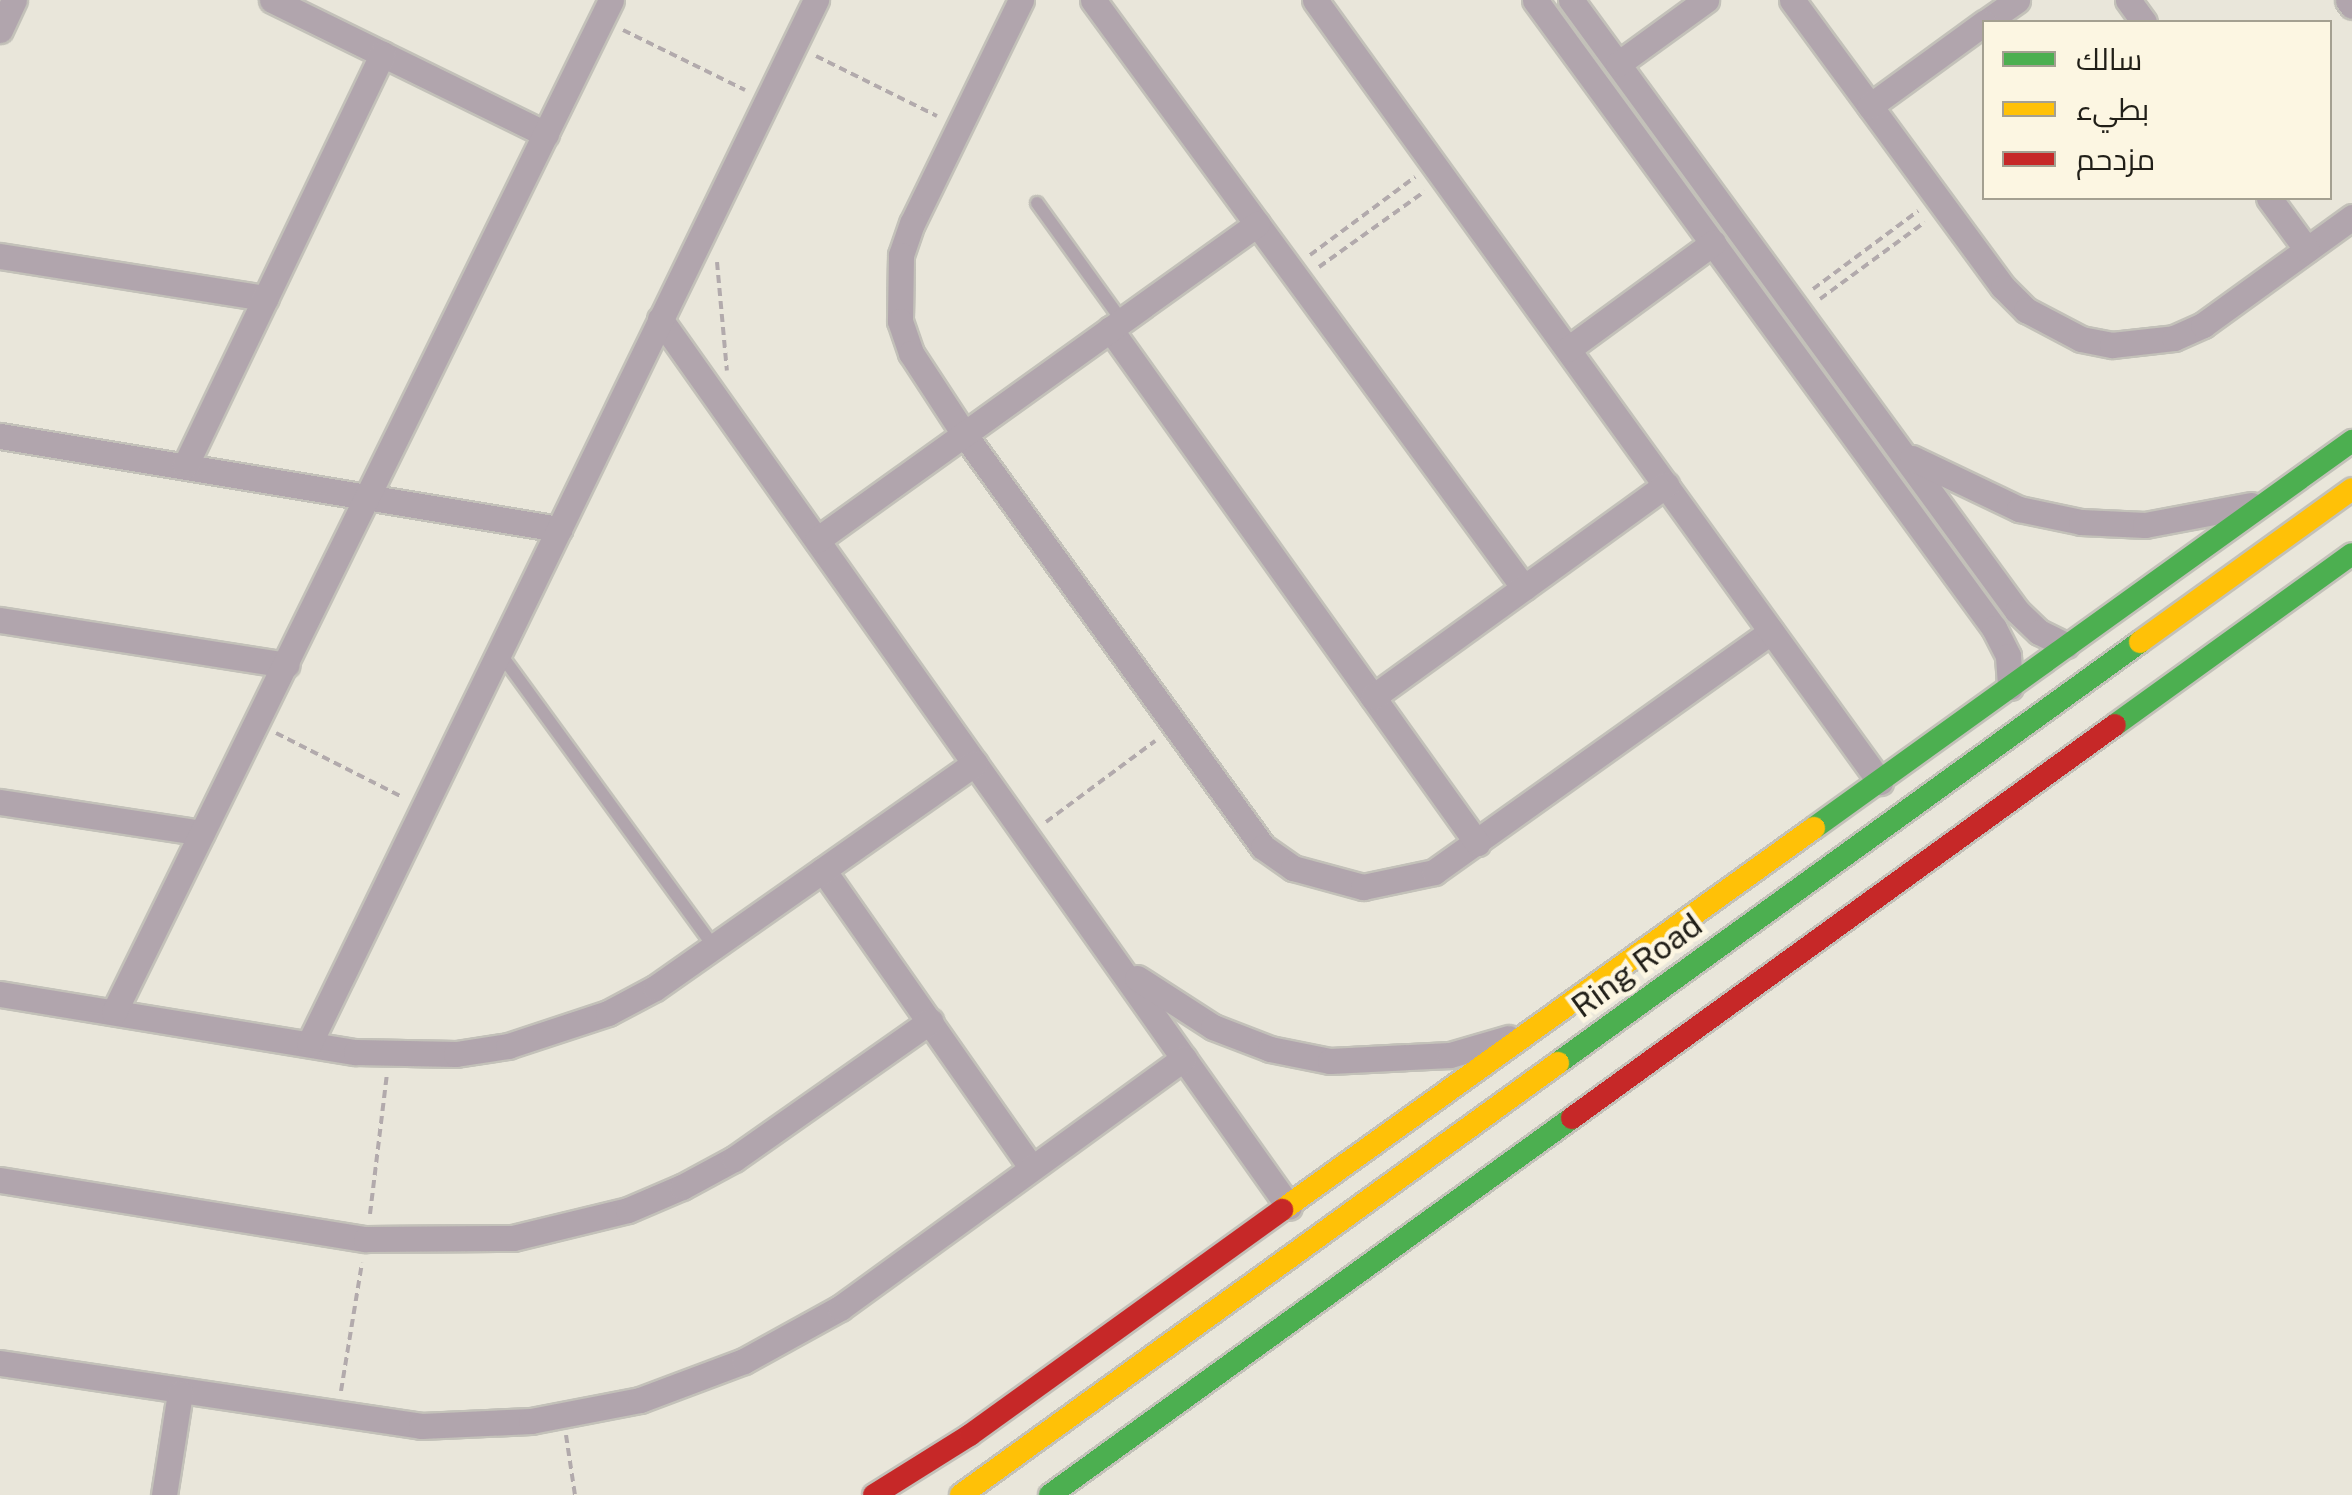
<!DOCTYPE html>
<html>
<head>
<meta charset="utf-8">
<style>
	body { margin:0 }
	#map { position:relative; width:2352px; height:1495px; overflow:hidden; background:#e9e6da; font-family:"Public Sans",Cairo,sans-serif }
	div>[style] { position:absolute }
	.path>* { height:4px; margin-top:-2px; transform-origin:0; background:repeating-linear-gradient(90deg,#b2aaac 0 8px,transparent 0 13px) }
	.roads { filter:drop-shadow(2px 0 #c3c1b9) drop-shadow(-2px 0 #c3c1b9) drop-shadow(0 2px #c3c1b9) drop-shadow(0 -2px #c3c1b9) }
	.lane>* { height:12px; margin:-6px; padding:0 6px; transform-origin:6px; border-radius:6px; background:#b1a5ad }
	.street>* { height:25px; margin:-12.5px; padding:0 12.5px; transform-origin:12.5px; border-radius:12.5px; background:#b1a5ad }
	.fast>* { height:22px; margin:-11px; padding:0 11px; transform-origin:11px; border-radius:11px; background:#4caf50 }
	.slow>* { height:22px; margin:-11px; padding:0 11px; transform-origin:11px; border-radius:11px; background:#ffc107 }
	.jam>* { height:22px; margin:-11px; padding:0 11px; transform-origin:11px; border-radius:11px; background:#c62828 }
	span { translate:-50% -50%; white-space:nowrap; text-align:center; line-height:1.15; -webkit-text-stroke:9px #fcf6e2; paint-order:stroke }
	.street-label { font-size:32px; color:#211f18 }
	.legend { position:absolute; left:1982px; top:20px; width:350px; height:180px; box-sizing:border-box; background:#fcf6e2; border:2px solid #a4a091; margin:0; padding:12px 18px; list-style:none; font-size:30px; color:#211f18 }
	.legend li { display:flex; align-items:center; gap:20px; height:50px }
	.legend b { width:50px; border:2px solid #a4a091 }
</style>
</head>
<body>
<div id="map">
	<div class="path">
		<i style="left:623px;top:30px;width:136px;rotate:26.2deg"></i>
		<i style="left:816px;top:56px;width:135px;rotate:26.4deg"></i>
		<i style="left:1310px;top:255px;width:131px;rotate:-36.6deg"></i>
		<i style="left:717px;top:262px;width:109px;rotate:84.8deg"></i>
		<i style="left:1319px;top:267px;width:130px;rotate:-35.6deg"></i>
		<i style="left:1813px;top:289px;width:131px;rotate:-36.6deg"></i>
		<i style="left:1820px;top:299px;width:130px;rotate:-36.3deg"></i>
		<i style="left:276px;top:733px;width:141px;rotate:26.9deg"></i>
		<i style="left:1046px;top:822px;width:136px;rotate:-36.6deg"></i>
		<i style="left:370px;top:1214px;width:141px;rotate:-83.1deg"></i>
		<i style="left:341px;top:1391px;width:130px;rotate:-80.7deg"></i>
		<i style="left:566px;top:1435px;width:61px;rotate:81.5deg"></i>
	</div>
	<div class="roads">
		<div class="lane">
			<i style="left:1037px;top:203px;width:145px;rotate:54.2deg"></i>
			<i style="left:499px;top:652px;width:365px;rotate:53.9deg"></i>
		</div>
		<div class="street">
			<i style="left:272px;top:0;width:305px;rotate:26.1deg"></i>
			<i style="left:1021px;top:0;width:248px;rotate:116deg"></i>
			<i style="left:912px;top:223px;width:34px;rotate:109deg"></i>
			<i style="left:901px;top:255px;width:66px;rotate:90.9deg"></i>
			<i style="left:900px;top:321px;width:34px;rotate:71deg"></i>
			<i style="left:911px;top:353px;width:97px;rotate:56.8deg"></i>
			<i style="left:964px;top:434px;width:510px;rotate:54.1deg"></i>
			<i style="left:1263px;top:847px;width:37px;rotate:35deg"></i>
			<i style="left:1293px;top:868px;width:73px;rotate:15.2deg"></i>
			<i style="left:1363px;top:887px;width:73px;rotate:-11.9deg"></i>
			<i style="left:1434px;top:872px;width:414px;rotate:-35.5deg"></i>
			<i style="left:1093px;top:0;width:729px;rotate:53.76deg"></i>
			<i style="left:1315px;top:0;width:965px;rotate:54.15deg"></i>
			<i style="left:1535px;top:0;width:778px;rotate:53.84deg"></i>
			<i style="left:1994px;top:628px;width:31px;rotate:63deg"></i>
			<i style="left:2008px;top:656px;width:31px;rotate:86deg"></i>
			<i style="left:1571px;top:0;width:756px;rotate:53.87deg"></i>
			<i style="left:2017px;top:611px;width:30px;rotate:44deg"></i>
			<i style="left:2039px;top:632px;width:30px;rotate:26deg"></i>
			<i style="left:1792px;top:0;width:356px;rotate:53.7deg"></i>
			<i style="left:2003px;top:287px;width:33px;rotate:45deg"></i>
			<i style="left:2026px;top:310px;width:62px;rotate:27.8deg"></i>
			<i style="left:2081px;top:339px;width:32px;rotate:11deg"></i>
			<i style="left:2112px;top:345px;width:62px;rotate:-6.4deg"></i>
			<i style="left:2174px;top:338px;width:32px;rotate:-24deg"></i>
			<i style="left:2203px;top:325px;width:184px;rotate:-35.9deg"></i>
			<i style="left:2128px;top:0;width:27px;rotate:54deg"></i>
			<i style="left:2348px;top:0;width:7px;rotate:56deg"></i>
			<i style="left:1986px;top:22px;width:38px;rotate:-35deg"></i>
			<i style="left:0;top:30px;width:33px;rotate:-65deg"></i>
			<i style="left:1618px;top:64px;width:109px;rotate:-36deg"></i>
			<i style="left:1870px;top:106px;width:141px;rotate:-36.1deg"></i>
			<i style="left:2269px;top:198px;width:64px;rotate:53.8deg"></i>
			<i style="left:0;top:256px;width:269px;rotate:9deg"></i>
			<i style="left:660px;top:319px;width:1088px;rotate:54.69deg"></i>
			<i style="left:1110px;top:329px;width:632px;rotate:54.47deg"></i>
			<i style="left:1568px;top:349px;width:180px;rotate:-36.2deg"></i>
			<i style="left:0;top:436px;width:567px;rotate:9.45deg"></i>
			<i style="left:1912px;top:458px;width:119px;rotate:25.5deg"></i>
			<i style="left:2019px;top:509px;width:63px;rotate:11.8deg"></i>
			<i style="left:2081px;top:522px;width:64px;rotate:2.7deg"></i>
			<i style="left:2145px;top:525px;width:108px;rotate:-10.7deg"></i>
			<i style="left:185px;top:466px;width:457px;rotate:-64.4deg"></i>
			<i style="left:817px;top:540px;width:542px;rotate:-35.69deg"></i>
			<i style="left:0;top:620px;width:290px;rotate:8.9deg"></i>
			<i style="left:1373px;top:697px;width:362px;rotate:-35.9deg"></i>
			<i style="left:0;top:802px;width:204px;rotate:8.7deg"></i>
			<i style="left:823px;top:870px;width:364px;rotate:55deg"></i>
			<i style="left:1137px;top:978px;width:90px;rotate:32.8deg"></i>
			<i style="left:1213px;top:1027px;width:61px;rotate:21.1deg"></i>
			<i style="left:1270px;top:1049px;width:61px;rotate:11.3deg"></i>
			<i style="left:1330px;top:1061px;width:120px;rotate:-2.9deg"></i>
			<i style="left:1450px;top:1055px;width:61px;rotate:-16.1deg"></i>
			<i style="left:0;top:994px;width:361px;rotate:9.3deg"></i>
			<i style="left:356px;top:1052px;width:100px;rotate:1.1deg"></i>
			<i style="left:456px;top:1054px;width:53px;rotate:-8.7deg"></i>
			<i style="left:508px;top:1046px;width:105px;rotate:-18.3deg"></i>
			<i style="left:608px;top:1013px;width:53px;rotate:-28deg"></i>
			<i style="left:655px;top:988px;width:391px;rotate:-35.1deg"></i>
			<i style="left:114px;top:1012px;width:1127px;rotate:-63.84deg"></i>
			<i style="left:309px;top:1044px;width:1161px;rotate:-64.1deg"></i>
			<i style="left:0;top:1180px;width:371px;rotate:9.2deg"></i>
			<i style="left:366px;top:1239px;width:147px;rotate:-0.4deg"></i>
			<i style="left:513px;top:1238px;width:118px;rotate:-13.7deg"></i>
			<i style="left:628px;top:1210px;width:59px;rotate:-23.1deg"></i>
			<i style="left:682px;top:1187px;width:59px;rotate:-28.3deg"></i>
			<i style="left:734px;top:1159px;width:240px;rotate:-35.1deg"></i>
			<i style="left:0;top:1363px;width:426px;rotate:8.5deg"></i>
			<i style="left:421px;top:1426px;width:110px;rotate:-2.6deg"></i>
			<i style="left:531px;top:1421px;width:111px;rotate:-10.9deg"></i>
			<i style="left:640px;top:1400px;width:111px;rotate:-20.6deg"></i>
			<i style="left:744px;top:1361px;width:110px;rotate:-28.9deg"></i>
			<i style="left:840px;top:1308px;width:425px;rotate:-36deg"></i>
			<i style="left:164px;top:1495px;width:103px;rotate:-81.1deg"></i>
		</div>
		<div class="fast">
			<i style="left:2115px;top:725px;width:292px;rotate:-35.8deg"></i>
			<i style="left:1814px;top:828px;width:663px;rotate:-35.73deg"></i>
			<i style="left:1558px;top:1063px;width:718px;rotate:-35.88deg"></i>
			<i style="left:1050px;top:1495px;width:644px;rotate:-35.84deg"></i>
		</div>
		<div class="slow">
			<i style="left:2140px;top:642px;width:261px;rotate:-35.8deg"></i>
			<i style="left:1282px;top:1210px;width:655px;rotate:-35.68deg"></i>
			<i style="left:961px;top:1495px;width:737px;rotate:-35.89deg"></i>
		</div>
		<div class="jam">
			<i style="left:1572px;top:1118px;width:670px;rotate:-35.9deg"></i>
			<i style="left:874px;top:1495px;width:113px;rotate:-32deg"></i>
			<i style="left:970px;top:1435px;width:385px;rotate:-35.8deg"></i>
		</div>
	</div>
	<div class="street-label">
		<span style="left:1637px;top:966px;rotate:-36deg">Ring Road</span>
	</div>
	<ul class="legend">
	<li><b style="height:12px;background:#4caf50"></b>سالك</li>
	<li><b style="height:12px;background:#ffc107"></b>بطيء</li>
	<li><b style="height:12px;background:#c62828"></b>مزدحم</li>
	</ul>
</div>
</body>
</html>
